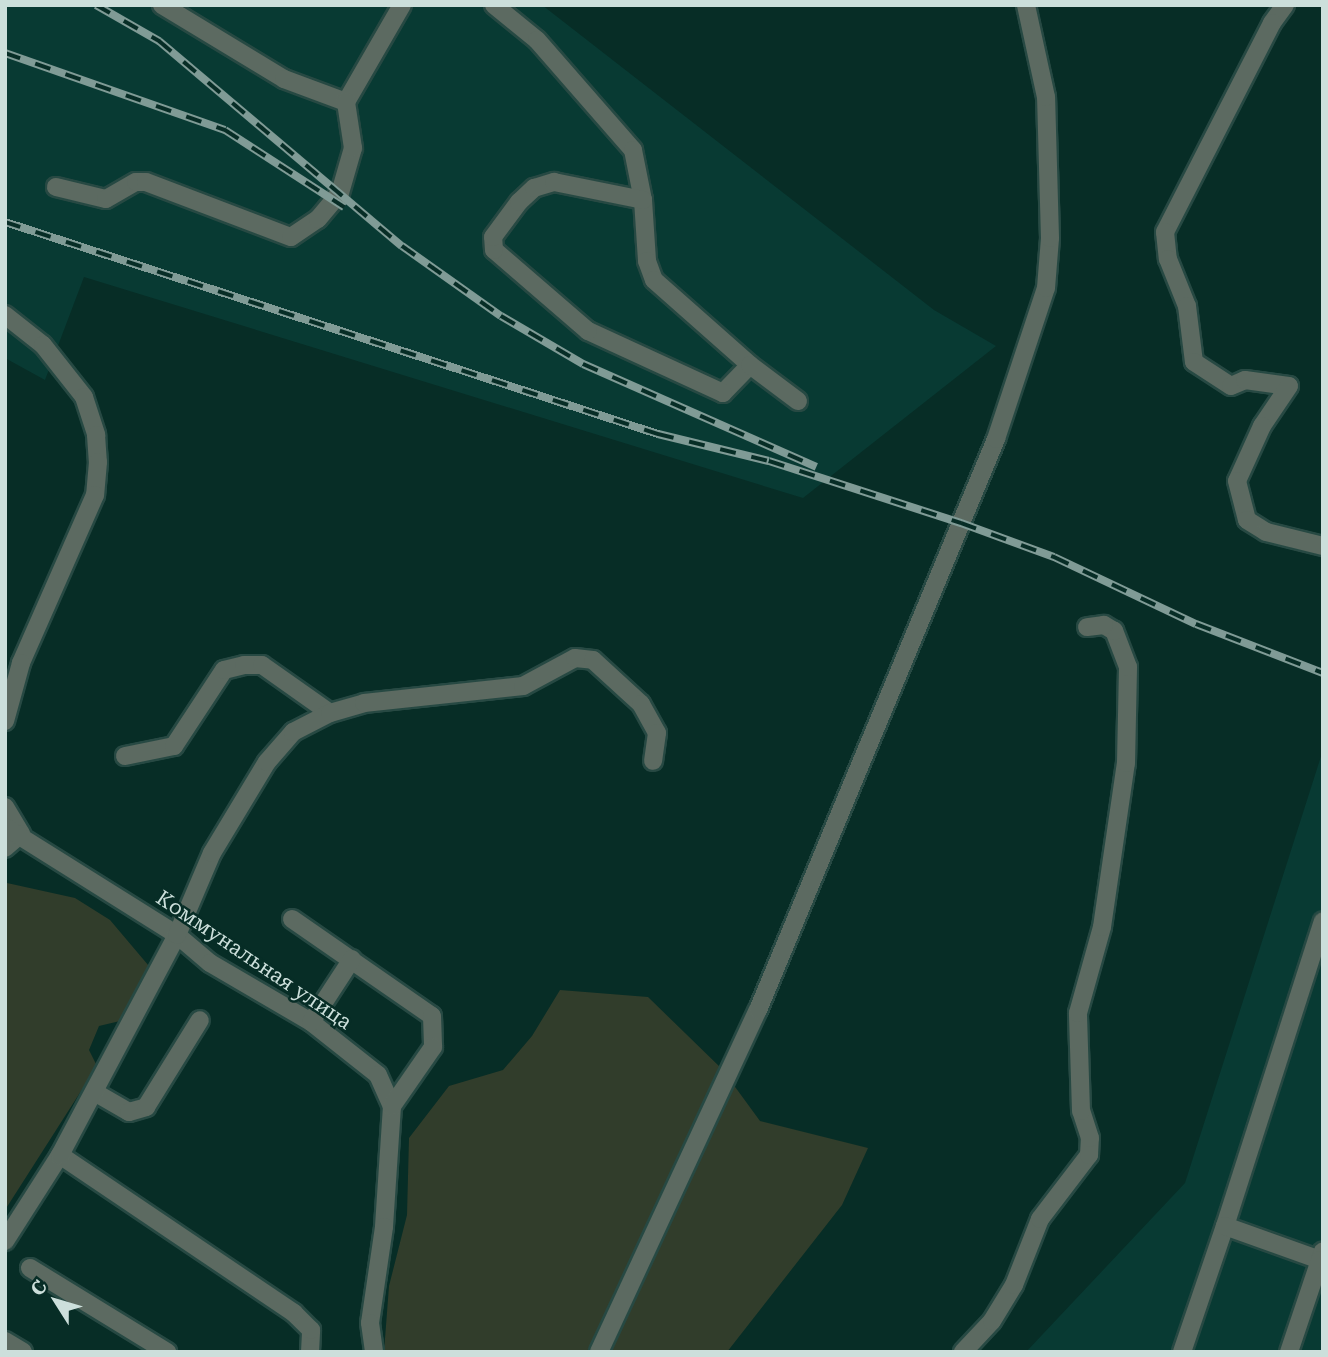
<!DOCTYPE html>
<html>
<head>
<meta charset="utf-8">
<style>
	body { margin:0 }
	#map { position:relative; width:1328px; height:1357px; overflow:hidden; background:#072d26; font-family:"Roboto Serif",serif }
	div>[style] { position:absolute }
	.built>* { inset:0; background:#083a33 }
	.green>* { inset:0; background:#313d2b }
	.roads { filter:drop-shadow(2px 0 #274943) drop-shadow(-2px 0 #274943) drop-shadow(0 2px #274943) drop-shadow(0 -2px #274943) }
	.minor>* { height:18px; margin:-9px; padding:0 9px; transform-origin:9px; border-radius:9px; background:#5c6a61 }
	.rail>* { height:8px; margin-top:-4px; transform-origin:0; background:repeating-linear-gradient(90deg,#072d26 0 16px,#809b96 0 32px); box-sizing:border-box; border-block:2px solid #809b96 }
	span { translate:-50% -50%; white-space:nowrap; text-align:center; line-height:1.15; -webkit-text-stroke:5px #072d26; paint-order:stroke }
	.street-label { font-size:21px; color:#ccdfdb }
	.frame { position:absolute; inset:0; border:7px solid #ccdfdb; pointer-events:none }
	.north { position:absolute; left:21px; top:1266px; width:70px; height:70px; -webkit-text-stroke:5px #072d26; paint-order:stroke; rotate:307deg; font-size:19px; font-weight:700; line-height:28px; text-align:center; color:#ccdfdb }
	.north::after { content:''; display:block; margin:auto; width:24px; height:32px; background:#ccdfdb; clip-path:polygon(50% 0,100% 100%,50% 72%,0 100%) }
</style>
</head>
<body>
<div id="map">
	<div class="built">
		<i style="clip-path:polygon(5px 5px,542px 5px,934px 310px,996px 346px,803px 498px,84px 277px,45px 380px,5px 358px)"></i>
		<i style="clip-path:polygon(1323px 750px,1323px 1352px,1026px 1352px,1185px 1183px)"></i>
	</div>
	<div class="green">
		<i style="clip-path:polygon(7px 883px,75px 898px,110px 920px,154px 972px,120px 1021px,99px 1026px,89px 1050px,97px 1066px,5px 1210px)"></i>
		<i style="clip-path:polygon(560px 990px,648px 997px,722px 1069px,760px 1121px,868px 1148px,842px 1205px,727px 1352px,384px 1352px,389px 1286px,407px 1215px,409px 1138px,449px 1086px,503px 1070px,532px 1036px)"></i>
	</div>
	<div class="roads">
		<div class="minor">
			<i style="left:162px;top:5px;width:143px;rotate:31.2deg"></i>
			<i style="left:284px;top:79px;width:66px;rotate:20.4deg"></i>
			<i style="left:346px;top:102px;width:112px;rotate:-60deg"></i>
			<i style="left:494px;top:5px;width:55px;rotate:39.1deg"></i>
			<i style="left:537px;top:40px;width:146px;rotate:48.9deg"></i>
			<i style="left:633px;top:150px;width:51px;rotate:78.7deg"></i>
			<i style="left:643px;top:200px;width:61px;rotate:86.2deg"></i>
			<i style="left:647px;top:261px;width:20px;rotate:70deg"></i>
			<i style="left:654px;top:280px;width:128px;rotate:41.5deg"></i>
			<i style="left:750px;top:365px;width:39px;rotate:134deg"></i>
			<i style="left:723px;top:393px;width:149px;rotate:-155.3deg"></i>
			<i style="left:588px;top:331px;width:124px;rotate:-139.2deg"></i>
			<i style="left:494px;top:250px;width:13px;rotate:-94deg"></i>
			<i style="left:493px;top:237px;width:44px;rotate:-53.4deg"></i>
			<i style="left:519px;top:202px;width:21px;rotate:-43deg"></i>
			<i style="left:534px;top:188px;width:21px;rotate:-17deg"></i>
			<i style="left:554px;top:182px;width:91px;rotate:11.4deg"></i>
			<i style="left:1285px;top:5px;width:22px;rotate:126deg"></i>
			<i style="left:1272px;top:23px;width:235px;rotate:117.1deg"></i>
			<i style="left:1165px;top:232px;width:27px;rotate:84deg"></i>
			<i style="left:1168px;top:259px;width:51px;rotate:68deg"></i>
			<i style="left:1187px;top:306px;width:56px;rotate:82.9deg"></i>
			<i style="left:1194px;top:362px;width:44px;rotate:33deg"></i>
			<i style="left:1231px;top:386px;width:15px;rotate:-23deg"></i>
			<i style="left:1245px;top:380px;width:44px;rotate:7.8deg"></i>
			<i style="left:1289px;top:386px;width:48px;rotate:124deg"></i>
			<i style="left:1262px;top:426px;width:60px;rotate:114.4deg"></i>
			<i style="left:1237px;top:481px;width:40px;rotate:75.6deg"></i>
			<i style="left:1247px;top:520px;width:22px;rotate:32deg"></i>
			<i style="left:1266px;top:532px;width:59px;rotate:13.8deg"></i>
			<i style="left:56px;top:187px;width:51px;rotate:13.5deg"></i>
			<i style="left:106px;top:199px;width:34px;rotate:-30deg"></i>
			<i style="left:136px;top:182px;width:10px"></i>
			<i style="left:146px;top:182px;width:155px;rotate:20.8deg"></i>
			<i style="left:291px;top:237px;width:32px;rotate:-34deg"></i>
			<i style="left:318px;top:219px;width:34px;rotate:-50deg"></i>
			<i style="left:340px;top:193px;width:47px;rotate:-73.9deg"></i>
			<i style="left:353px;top:148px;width:47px;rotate:-98.7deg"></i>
			<i style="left:5px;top:315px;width:48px;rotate:38.3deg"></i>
			<i style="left:43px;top:345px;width:66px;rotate:51.7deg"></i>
			<i style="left:84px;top:397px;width:40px;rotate:72deg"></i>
			<i style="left:96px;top:435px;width:27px;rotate:86deg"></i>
			<i style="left:98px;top:462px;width:33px;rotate:95deg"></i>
			<i style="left:95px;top:495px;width:184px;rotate:113.8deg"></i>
			<i style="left:21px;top:663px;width:60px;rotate:105.4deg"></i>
			<i style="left:750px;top:365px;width:60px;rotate:36.9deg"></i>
			<i style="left:125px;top:756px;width:50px;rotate:-11.5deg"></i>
			<i style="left:174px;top:746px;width:91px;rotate:-56.7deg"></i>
			<i style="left:224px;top:670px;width:21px;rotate:-14deg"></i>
			<i style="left:244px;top:665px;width:18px"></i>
			<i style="left:262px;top:665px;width:83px;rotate:35.2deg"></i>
			<i style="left:5px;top:807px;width:31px;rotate:59deg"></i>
			<i style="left:21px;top:834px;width:21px;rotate:139deg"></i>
			<i style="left:5px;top:827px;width:203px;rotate:32.1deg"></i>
			<i style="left:177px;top:935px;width:43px;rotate:40.3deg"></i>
			<i style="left:210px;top:963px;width:117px;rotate:30.3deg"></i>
			<i style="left:311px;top:1022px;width:85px;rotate:38.3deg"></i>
			<i style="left:378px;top:1075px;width:34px;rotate:66deg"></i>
			<i style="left:392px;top:1106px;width:121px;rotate:93.8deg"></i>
			<i style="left:384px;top:1227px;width:97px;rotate:98.3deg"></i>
			<i style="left:370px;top:1323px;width:29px;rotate:82deg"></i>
			<i style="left:292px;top:919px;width:170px;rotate:34.7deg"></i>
			<i style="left:432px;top:1016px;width:31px;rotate:88deg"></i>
			<i style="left:433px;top:1047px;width:72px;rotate:124.8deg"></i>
			<i style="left:311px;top:1022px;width:75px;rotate:-56.9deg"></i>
			<i style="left:96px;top:1093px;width:38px;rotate:30deg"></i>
			<i style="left:129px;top:1112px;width:18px;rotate:-16deg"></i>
			<i style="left:146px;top:1107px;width:102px;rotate:-58.2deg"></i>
			<i style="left:1225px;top:1226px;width:320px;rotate:-72.2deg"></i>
			<i style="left:5px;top:1241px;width:102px;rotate:-57.4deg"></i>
			<i style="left:30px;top:1268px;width:161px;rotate:31.5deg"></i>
			<i style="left:5px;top:1341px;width:21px;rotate:31deg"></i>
			<i style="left:310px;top:1352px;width:22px;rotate:-87deg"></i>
			<i style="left:311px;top:1330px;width:24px;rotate:-135deg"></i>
			<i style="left:294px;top:1313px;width:282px;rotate:-146deg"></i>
			<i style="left:60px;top:1155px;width:249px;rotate:-62deg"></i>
			<i style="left:177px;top:935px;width:89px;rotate:-66.9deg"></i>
			<i style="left:212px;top:853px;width:106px;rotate:-58.9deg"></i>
			<i style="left:267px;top:762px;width:40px;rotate:-49deg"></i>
			<i style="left:293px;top:732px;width:42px;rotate:-27.2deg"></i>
			<i style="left:330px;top:713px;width:35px;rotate:-16deg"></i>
			<i style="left:364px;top:703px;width:160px;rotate:-6.1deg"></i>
			<i style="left:523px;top:686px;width:59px;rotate:-28.3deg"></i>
			<i style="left:575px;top:658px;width:18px;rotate:6deg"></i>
			<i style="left:593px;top:660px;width:65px;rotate:42.5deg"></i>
			<i style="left:641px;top:704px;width:33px;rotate:61deg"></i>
			<i style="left:657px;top:733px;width:28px;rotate:98deg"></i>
			<i style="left:599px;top:1352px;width:377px;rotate:-65.1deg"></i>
			<i style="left:758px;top:1010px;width:619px;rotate:-67.37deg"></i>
			<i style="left:996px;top:439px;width:159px;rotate:-71.7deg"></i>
			<i style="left:1046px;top:288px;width:50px;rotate:-85.4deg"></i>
			<i style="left:1050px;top:238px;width:141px;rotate:-91.6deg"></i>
			<i style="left:1046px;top:97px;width:94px;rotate:-102.3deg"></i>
			<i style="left:963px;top:1352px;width:42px;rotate:-46.9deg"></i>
			<i style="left:992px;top:1321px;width:42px;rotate:-58.6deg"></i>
			<i style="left:1014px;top:1285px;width:71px;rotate:-68.5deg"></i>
			<i style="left:1040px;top:1219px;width:81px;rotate:-52.6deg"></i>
			<i style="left:1089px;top:1155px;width:17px;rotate:-87deg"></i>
			<i style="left:1090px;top:1138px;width:28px;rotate:-108deg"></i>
			<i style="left:1081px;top:1111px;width:98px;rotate:-91.8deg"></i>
			<i style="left:1078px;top:1013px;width:89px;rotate:-74.4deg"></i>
			<i style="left:1102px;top:927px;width:166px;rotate:-81.7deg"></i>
			<i style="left:1126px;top:763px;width:96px;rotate:-88.8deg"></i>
			<i style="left:1128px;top:667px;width:39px;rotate:-111deg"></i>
			<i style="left:1114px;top:631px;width:12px;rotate:-149deg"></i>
			<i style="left:1104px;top:625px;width:17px;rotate:173deg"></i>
			<i style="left:1182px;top:1352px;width:133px;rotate:-71.2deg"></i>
			<i style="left:1225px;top:1226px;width:101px;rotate:19.7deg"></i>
			<i style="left:1320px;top:1260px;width:9px;rotate:-72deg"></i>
			<i style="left:1289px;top:1352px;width:97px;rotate:-71.4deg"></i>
		</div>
	</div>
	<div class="rail">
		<i style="left:96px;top:5px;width:73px;rotate:29.7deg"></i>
		<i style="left:159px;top:41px;width:318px;rotate:40.2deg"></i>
		<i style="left:402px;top:246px;width:121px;rotate:35.3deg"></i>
		<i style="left:501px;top:316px;width:95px;rotate:30.3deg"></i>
		<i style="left:583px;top:364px;width:255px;rotate:23.8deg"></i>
		<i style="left:5px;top:53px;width:233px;rotate:19.3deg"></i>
		<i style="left:225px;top:130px;width:142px;rotate:32.9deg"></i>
		<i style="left:5px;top:222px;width:687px;rotate:17.99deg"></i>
		<i style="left:658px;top:434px;width:114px;rotate:13.7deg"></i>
		<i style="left:769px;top:461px;width:202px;rotate:17.9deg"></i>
		<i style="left:961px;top:523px;width:99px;rotate:20.1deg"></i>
		<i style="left:1054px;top:557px;width:157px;rotate:25.3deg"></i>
		<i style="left:1196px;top:624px;width:136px;rotate:21.1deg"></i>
	</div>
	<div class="street-label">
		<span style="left:254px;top:960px;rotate:34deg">Коммунальная улица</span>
	</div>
	<div class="frame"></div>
	<div class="north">С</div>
</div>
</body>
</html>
